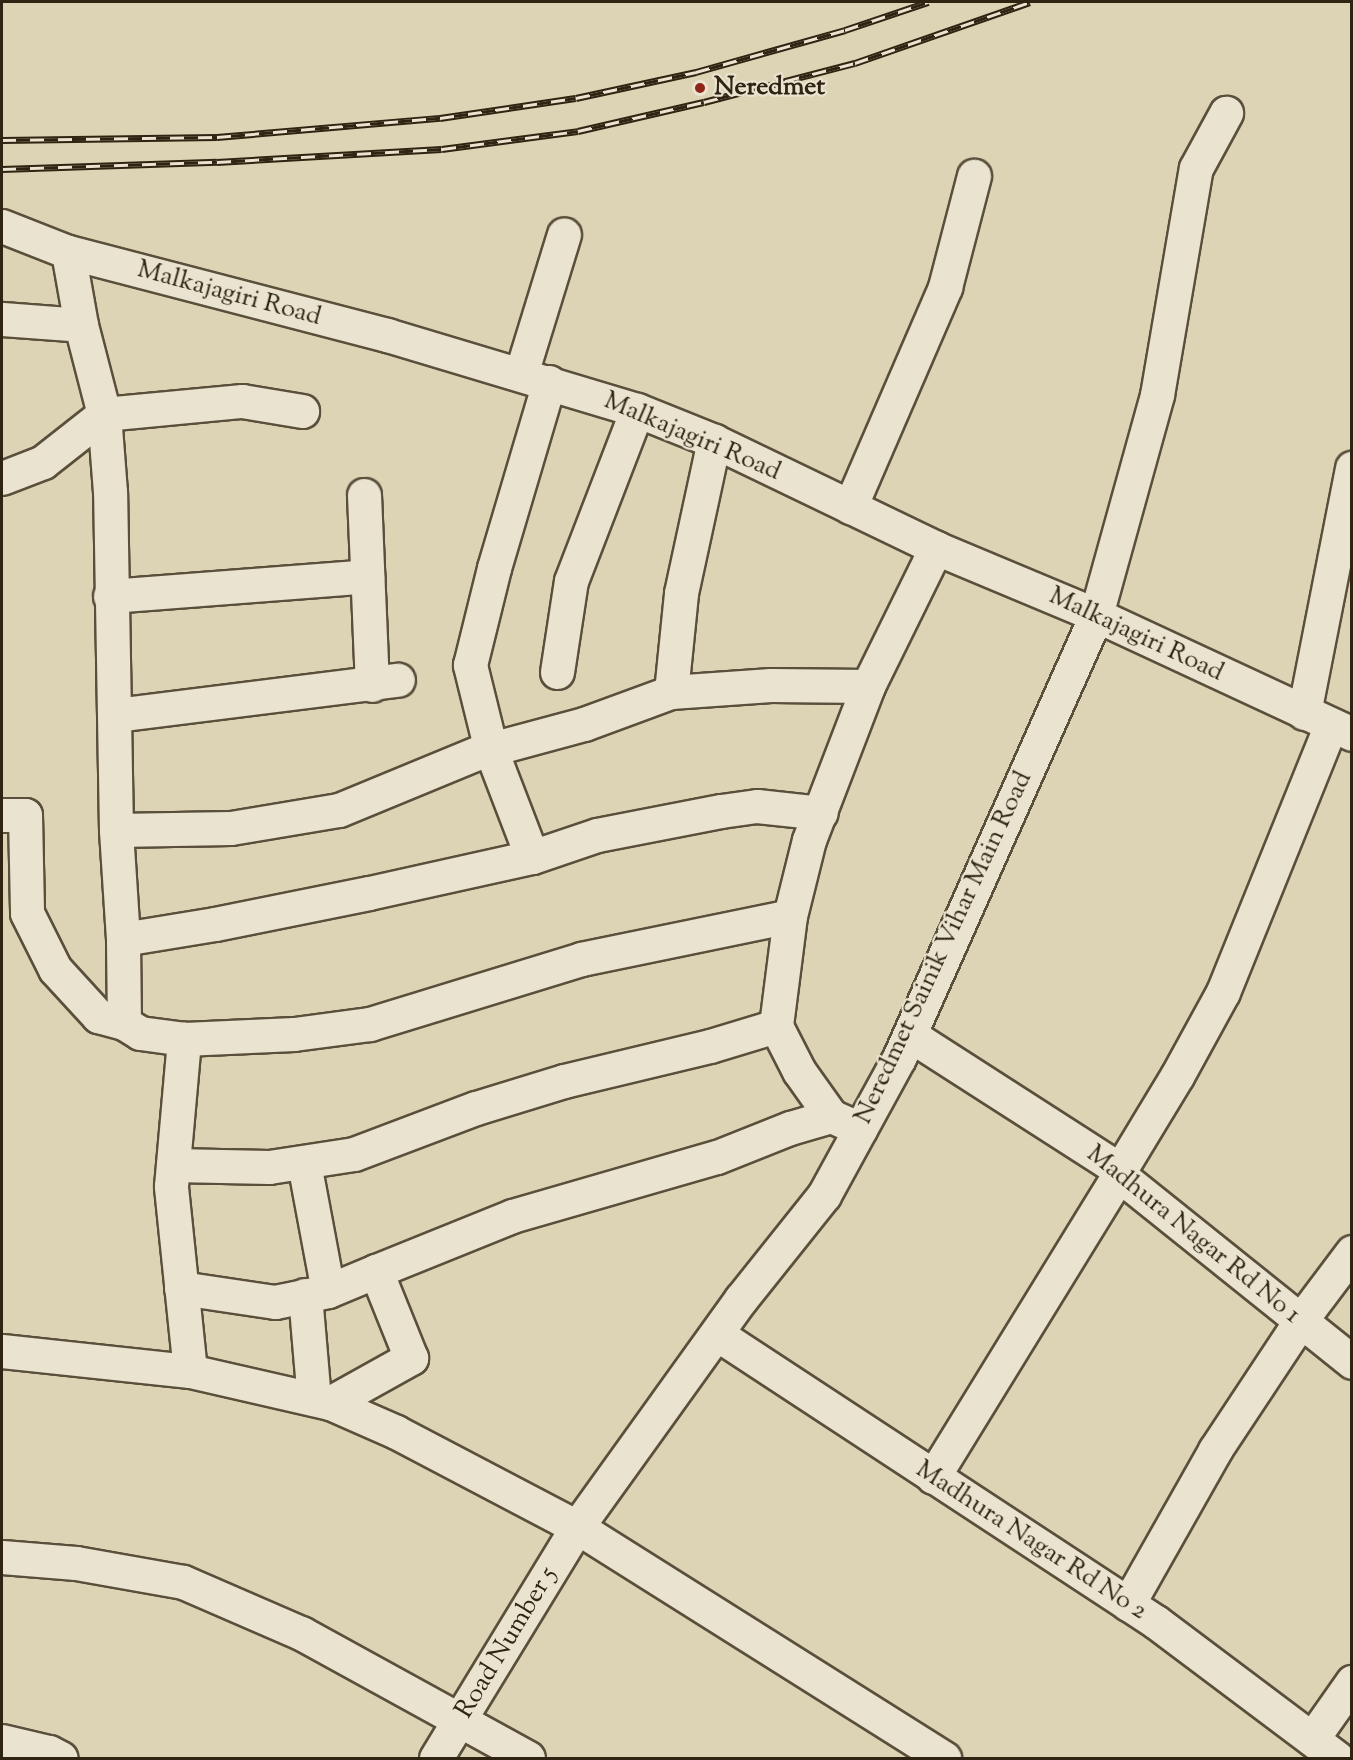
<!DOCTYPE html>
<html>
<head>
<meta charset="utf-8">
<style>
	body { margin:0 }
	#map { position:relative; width:1353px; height:1760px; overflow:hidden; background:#ddd4b5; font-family:"Sorts Mill Goudy",serif }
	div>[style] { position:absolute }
	.roads { filter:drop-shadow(2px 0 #5a4f3b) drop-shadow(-2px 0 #5a4f3b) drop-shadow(0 2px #5a4f3b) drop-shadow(0 -2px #5a4f3b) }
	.street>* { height:33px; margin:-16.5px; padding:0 16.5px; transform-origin:16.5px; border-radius:16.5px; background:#e9e3cf }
	.secondary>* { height:33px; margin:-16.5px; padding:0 16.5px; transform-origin:16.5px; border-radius:16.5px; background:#e9e3cf }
	.rail>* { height:7px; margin-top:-3.5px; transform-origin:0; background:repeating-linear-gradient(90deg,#e9e3cf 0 14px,#2f2312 0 28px); box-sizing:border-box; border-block:2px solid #2f2312 }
	.dots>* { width:16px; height:16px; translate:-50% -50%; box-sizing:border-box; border:3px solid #e9e3cf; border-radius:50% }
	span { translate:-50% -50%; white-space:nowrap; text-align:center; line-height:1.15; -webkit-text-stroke:4.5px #e9e3cf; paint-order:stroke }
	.poi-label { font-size:26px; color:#2f2312; font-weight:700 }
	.left { translate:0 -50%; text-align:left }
	.street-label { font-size:26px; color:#2f2312 }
	.frame { position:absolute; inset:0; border:3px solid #2f2312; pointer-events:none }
</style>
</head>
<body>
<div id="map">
	<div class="roads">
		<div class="street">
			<i style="left:2px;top:319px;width:79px;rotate:4.3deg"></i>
			<i style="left:521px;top:374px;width:146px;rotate:-72.9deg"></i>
			<i style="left:2px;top:478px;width:44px;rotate:-21.3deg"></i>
			<i style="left:43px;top:462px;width:78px;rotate:-38.2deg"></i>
			<i style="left:104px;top:414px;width:92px;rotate:-104.5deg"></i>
			<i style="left:81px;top:325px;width:74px;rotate:-100.1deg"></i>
			<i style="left:364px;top:495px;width:190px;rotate:87.6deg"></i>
			<i style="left:850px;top:507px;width:240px;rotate:-66.6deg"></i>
			<i style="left:945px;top:287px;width:115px;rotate:-75.4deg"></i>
			<i style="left:110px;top:596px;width:258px;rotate:-4.4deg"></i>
			<i style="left:557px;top:672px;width:92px;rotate:-81.3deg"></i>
			<i style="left:571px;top:581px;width:183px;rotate:-68.9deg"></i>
			<i style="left:671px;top:692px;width:100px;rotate:-84.2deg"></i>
			<i style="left:681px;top:593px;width:156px;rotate:-77.8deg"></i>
			<i style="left:1304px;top:713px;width:250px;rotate:-78.9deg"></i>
			<i style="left:115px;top:715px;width:285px;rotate:-7.1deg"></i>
			<i style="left:2px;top:815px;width:23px"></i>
			<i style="left:25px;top:815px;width:98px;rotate:88.8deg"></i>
			<i style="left:27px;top:913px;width:63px;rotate:63.4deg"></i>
			<i style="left:55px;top:969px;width:64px;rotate:47.5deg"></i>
			<i style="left:98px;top:1016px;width:27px;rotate:15deg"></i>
			<i style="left:124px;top:1023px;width:19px;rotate:32deg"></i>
			<i style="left:140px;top:1033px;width:44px;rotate:7.8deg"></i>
			<i style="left:116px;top:830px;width:115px;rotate:-1deg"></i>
			<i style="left:231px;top:828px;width:109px;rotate:-9.5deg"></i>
			<i style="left:339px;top:810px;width:152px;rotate:-22.4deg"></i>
			<i style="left:480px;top:752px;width:108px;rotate:-15.1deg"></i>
			<i style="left:584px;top:724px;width:93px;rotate:-20.2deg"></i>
			<i style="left:671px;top:692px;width:100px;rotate:-4deg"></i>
			<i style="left:771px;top:685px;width:97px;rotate:0.6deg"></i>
			<i style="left:868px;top:686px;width:154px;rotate:-63.8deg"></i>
			<i style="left:532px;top:857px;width:115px;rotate:-111deg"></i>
			<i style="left:491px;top:750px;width:88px;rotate:-103.9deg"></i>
			<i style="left:470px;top:665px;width:100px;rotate:-76.1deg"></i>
			<i style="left:494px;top:568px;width:194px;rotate:-73.5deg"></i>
			<i style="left:790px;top:916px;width:78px;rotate:-76deg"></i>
			<i style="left:809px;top:840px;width:165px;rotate:-69deg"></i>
			<i style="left:123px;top:939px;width:93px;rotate:-9.3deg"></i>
			<i style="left:215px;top:924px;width:157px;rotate:-11.4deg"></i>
			<i style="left:369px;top:893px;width:167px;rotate:-12.5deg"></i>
			<i style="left:532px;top:857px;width:69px;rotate:-18.7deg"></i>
			<i style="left:597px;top:835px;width:126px;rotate:-11deg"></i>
			<i style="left:721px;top:811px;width:36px;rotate:-8deg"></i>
			<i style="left:757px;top:806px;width:64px;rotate:6.2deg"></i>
			<i style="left:124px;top:1023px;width:84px;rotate:-90.7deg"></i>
			<i style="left:123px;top:939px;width:109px;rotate:-93.7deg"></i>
			<i style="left:116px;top:830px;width:338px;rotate:-91deg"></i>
			<i style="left:110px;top:492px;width:78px;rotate:-94.4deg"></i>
			<i style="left:104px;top:414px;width:139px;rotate:-5.4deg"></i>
			<i style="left:242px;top:401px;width:61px;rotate:9.5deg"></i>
			<i style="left:910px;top:1035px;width:250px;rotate:32.7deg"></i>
			<i style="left:1120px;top:1170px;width:5px;rotate:101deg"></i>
			<i style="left:1119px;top:1175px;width:299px;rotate:38.7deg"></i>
			<i style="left:304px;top:1163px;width:130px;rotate:79.4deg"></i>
			<i style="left:328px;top:1291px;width:52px;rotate:-22.6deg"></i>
			<i style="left:173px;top:1165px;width:96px;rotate:1.2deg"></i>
			<i style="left:269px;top:1167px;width:86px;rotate:-8.7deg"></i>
			<i style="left:354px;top:1154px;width:130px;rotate:-20.7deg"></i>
			<i style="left:476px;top:1108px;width:92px;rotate:-17.1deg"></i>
			<i style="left:564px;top:1081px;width:150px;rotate:-13.5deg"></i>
			<i style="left:710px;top:1046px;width:69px;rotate:-16.9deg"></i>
			<i style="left:1120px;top:1170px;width:110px;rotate:-58.8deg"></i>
			<i style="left:1177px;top:1076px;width:96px;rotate:-61.3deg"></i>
			<i style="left:1223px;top:992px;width:288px;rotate:-68deg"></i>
			<i style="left:181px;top:1288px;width:95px;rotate:8.5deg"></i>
			<i style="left:275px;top:1302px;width:54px;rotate:-11.7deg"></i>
			<i style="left:305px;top:1295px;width:104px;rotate:85.1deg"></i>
			<i style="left:717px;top:1334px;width:525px;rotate:33.27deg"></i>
			<i style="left:1156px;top:1622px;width:226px;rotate:36.9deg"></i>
			<i style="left:2px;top:1351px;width:189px;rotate:6.1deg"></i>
			<i style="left:190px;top:1371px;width:144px;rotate:12.9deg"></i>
			<i style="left:330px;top:1403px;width:72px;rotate:23.7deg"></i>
			<i style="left:396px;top:1432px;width:204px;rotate:27.7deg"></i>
			<i style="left:577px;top:1527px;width:434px;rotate:32.2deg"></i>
			<i style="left:190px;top:1371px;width:186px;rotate:-95.9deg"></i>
			<i style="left:171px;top:1186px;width:148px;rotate:-84.9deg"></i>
			<i style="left:184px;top:1039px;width:110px;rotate:-2.6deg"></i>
			<i style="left:294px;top:1034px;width:77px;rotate:-7.5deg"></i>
			<i style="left:370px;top:1024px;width:221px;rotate:-17.1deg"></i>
			<i style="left:581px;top:959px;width:213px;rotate:-11.6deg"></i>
			<i style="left:790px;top:916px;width:111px;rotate:97.3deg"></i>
			<i style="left:776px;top:1026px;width:51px;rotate:62.9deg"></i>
			<i style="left:799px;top:1071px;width:55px;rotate:54.6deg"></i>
			<i style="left:831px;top:1116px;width:32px;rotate:24deg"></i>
			<i style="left:330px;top:1403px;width:93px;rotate:-29.1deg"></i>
			<i style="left:411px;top:1358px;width:94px;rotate:-111.9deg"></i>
			<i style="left:376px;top:1271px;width:147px;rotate:-22deg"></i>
			<i style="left:512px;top:1216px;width:213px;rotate:-16.1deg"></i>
			<i style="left:717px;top:1157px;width:79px;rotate:-21.7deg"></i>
			<i style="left:790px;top:1128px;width:43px;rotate:-16.3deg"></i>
			<i style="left:933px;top:1477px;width:355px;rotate:-58.4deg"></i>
			<i style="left:2px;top:1557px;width:74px;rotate:4.6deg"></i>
			<i style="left:76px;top:1563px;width:109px;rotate:10.1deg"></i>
			<i style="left:183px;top:1582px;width:129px;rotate:23.4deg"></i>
			<i style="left:301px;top:1633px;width:259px;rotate:28.8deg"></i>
			<i style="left:1128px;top:1604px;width:177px;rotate:-60.5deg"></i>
			<i style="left:1215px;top:1450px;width:156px;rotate:-56.5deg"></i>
			<i style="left:1301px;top:1320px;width:85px;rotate:-53.1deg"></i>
			<i style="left:1312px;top:1739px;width:70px;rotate:-54.9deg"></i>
			<i style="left:2px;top:1741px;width:48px;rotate:13.2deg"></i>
			<i style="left:49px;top:1752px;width:13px;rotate:27deg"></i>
			<i style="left:436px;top:1758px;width:271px;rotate:-58.6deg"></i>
			<i style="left:577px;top:1527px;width:281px;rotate:-54.3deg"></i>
			<i style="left:741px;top:1299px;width:133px;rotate:-51.4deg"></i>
			<i style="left:824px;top:1195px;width:156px;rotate:-61.3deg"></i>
			<i style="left:899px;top:1058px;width:485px;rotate:-66deg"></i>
			<i style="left:1096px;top:615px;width:228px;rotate:-74.5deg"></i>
			<i style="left:1157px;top:395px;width:230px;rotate:-80.3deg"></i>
			<i style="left:1196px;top:168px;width:63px;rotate:-61.4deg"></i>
		</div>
		<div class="secondary">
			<i style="left:2px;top:226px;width:71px;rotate:21.5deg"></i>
			<i style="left:68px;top:252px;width:330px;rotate:14.6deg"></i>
			<i style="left:387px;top:335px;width:261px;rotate:16.7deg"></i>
			<i style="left:637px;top:410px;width:83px;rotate:21.9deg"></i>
			<i style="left:714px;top:441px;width:246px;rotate:25.7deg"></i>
			<i style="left:936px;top:548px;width:173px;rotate:22.7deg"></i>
			<i style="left:1096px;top:615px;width:282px;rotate:24.9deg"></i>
		</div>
	</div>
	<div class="rail">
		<i style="left:2px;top:140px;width:215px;rotate:-0.8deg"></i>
		<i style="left:217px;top:137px;width:224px;rotate:-4.9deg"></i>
		<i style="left:440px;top:118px;width:137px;rotate:-8.4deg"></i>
		<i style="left:576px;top:98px;width:123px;rotate:-12.2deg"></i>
		<i style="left:696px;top:72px;width:155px;rotate:-15.7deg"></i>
		<i style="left:845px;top:30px;width:88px;rotate:-18.6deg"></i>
		<i style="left:2px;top:169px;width:215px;rotate:-1.9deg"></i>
		<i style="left:217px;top:162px;width:225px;rotate:-3.3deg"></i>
		<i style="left:442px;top:149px;width:137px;rotate:-7.5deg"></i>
		<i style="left:578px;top:131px;width:129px;rotate:-13deg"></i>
		<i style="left:704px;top:102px;width:156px;rotate:-14.5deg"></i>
		<i style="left:855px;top:63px;width:185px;rotate:-19.2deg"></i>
	</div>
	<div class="dots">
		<i style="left:700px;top:88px;background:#8f2418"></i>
	</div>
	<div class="poi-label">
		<span class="left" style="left:714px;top:88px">Neredmet</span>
	</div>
	<div class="street-label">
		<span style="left:229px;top:294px;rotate:15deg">Malkajagiri Road</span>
		<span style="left:692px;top:437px;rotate:23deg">Malkajagiri Road</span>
		<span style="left:1136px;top:635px;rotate:25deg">Malkajagiri Road</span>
		<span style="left:944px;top:948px;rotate:-65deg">Neredmet Sainik Vihar Main Road</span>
		<span style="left:1193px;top:1235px;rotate:39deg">Madhura Nagar Rd No 1</span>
		<span style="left:1031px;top:1541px;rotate:33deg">Madhura Nagar Rd No 2</span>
		<span style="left:507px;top:1643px;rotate:-59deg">Road Number 5</span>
	</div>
	<div class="frame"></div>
</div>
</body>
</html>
